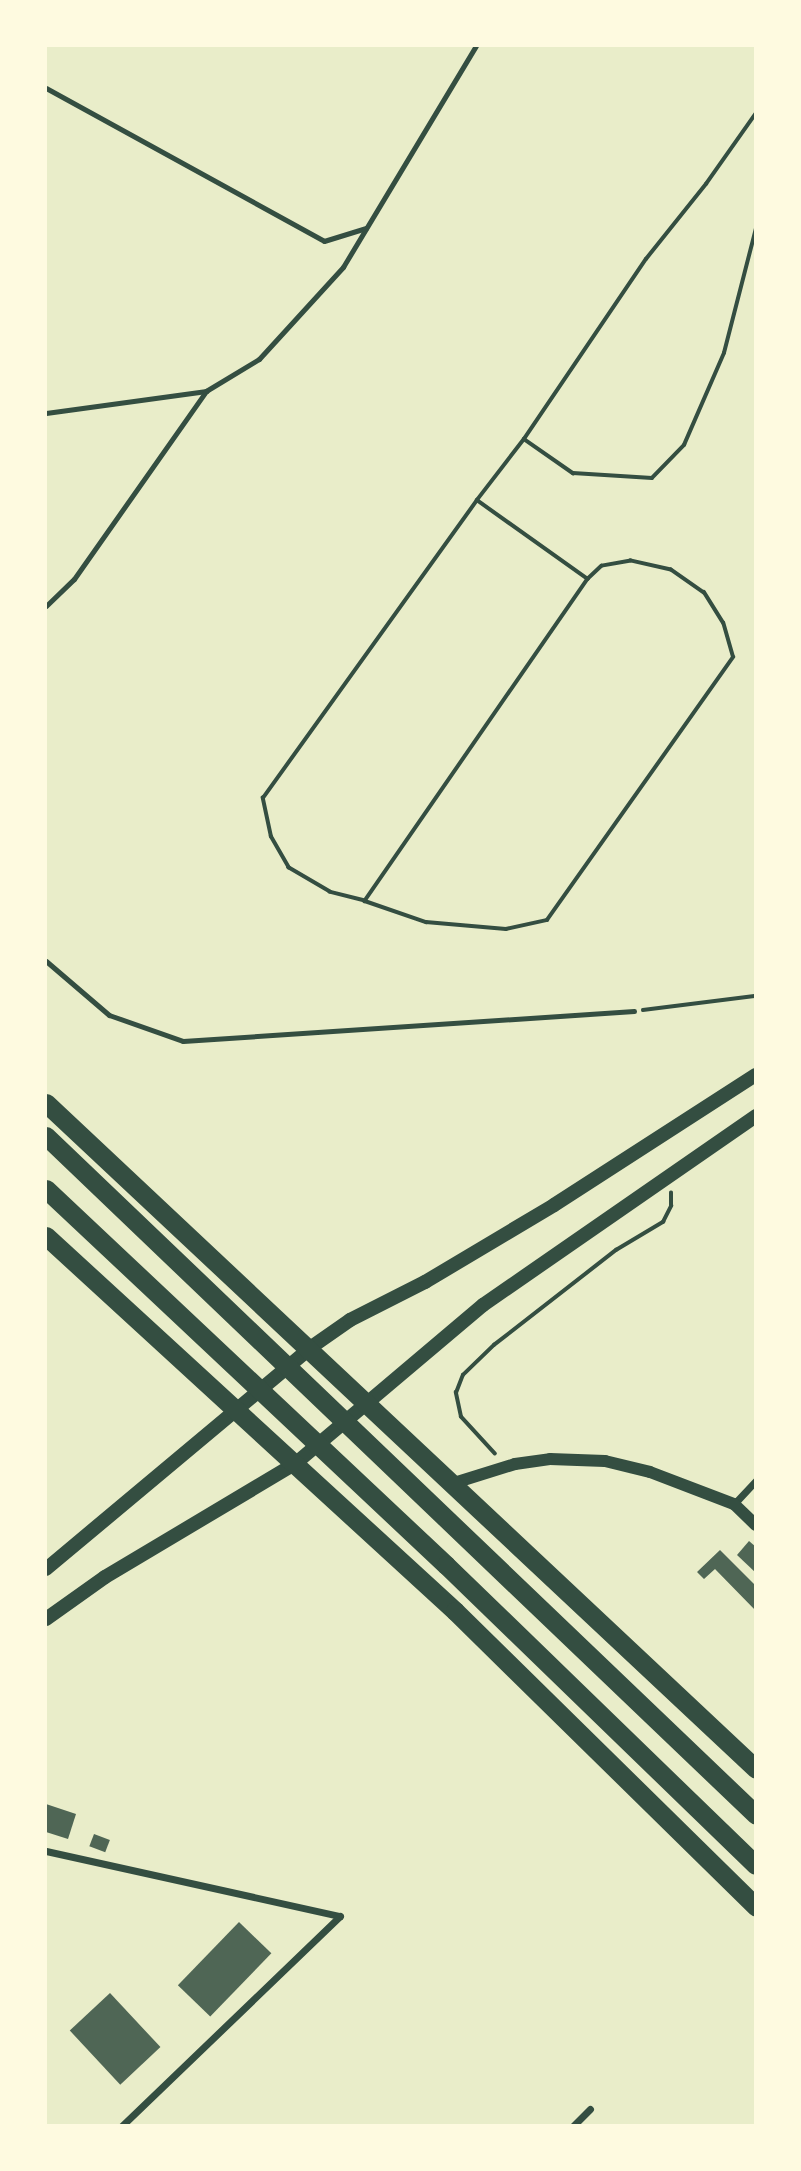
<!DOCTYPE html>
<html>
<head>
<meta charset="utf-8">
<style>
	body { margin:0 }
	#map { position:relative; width:801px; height:2171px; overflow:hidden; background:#e9edc9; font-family:"Alegreya Sans",sans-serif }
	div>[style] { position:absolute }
	.building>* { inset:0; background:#4f6655; transform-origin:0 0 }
	.path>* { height:3.5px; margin:-1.75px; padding:0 1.75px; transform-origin:1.75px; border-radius:1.75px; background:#344e41 }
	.service>* { height:5px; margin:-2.5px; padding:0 2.5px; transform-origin:2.5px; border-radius:2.5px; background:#344e41 }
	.minor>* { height:7px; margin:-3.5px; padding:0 3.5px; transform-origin:3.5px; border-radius:3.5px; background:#344e41 }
	.tertiary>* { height:12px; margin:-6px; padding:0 6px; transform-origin:6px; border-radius:6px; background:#344e41 }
	.secondary>* { height:14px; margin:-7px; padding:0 7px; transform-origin:7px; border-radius:7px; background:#344e41 }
	.trunk>* { height:19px; margin:-9.5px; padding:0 9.5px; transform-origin:9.5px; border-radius:9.5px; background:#344e41 }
	span { translate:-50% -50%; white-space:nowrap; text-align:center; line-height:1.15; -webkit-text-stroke:5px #fefae0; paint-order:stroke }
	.frame { position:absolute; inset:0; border:47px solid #fefae0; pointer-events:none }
</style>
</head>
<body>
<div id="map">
	<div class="building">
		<i style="clip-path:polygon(749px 1541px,756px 1547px,756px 1573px,737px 1555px)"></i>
		<i style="clip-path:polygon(720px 1550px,756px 1586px,756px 1611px,715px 1569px,704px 1579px,697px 1572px)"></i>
		<i style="clip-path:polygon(46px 1804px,76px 1814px,68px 1839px,46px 1832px)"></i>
		<i style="left:94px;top:1834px;width:17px;height:13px;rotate:21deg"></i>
		<i style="left:239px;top:1922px;width:45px;height:88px;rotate:44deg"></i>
		<i style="left:110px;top:1993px;width:74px;height:55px;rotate:47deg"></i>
	</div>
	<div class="path">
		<i style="left:524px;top:439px;width:217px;rotate:-55.9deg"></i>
		<i style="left:646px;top:259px;width:96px;rotate:-51.3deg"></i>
		<i style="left:706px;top:184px;width:87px;rotate:-54.8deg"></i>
		<i style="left:477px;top:500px;width:136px;rotate:35.4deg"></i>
		<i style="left:588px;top:579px;width:392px;rotate:124.7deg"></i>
		<i style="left:365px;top:901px;width:36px;rotate:-166deg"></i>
		<i style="left:330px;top:892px;width:48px;rotate:-149.7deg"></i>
		<i style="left:289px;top:868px;width:36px;rotate:-120deg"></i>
		<i style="left:271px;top:837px;width:40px;rotate:-102deg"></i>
		<i style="left:263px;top:798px;width:367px;rotate:-54.3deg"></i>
		<i style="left:477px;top:500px;width:77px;rotate:-52.4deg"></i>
		<i style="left:524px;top:439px;width:60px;rotate:34.8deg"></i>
		<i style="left:573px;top:473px;width:79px;rotate:3.6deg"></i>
		<i style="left:652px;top:478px;width:46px;rotate:-45.9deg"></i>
		<i style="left:684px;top:445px;width:100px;rotate:-66.5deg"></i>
		<i style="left:724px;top:353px;width:129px;rotate:-75.6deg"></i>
		<i style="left:365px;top:901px;width:65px;rotate:19deg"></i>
		<i style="left:426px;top:922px;width:80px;rotate:5deg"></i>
		<i style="left:506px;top:929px;width:42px;rotate:-12.4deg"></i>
		<i style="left:547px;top:920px;width:322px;rotate:-54.7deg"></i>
		<i style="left:733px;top:657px;width:35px;rotate:-106deg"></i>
		<i style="left:723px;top:623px;width:36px;rotate:-122deg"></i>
		<i style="left:704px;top:593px;width:40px;rotate:-145.1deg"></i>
		<i style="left:671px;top:570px;width:41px;rotate:-167.3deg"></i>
		<i style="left:631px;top:561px;width:29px;rotate:170deg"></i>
		<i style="left:602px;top:566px;width:18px;rotate:137deg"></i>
		<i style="left:643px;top:1010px;width:114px;rotate:-7.1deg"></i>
		<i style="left:495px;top:1454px;width:50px;rotate:-132.6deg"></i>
		<i style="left:461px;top:1417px;width:25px;rotate:-102deg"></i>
		<i style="left:456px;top:1393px;width:19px;rotate:-69deg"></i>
		<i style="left:463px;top:1375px;width:43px;rotate:-44.1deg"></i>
		<i style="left:494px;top:1345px;width:155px;rotate:-37.9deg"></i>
		<i style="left:616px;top:1250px;width:55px;rotate:-30.8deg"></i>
		<i style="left:663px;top:1222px;width:18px;rotate:-63deg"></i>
		<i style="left:671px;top:1206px;width:13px;rotate:-90deg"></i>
	</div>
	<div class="service">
		<i style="left:46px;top:88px;width:317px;rotate:28.8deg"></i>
		<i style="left:324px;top:241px;width:44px;rotate:-17.2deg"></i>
		<i style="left:46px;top:413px;width:162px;rotate:-7.8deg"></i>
		<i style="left:206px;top:391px;width:62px;rotate:-31.1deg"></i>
		<i style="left:259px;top:359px;width:125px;rotate:-47.6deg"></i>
		<i style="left:343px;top:267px;width:258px;rotate:-59deg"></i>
		<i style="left:46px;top:606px;width:39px;rotate:-44deg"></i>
		<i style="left:74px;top:579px;width:230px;rotate:-54.9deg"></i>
		<i style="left:46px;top:961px;width:83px;rotate:40.6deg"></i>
		<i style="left:109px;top:1015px;width:78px;rotate:19.4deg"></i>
		<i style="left:183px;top:1041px;width:452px;rotate:-3.8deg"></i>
	</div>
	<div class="minor">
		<i style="left:734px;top:1504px;width:33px;rotate:-47deg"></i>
		<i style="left:46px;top:1851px;width:301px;rotate:12.5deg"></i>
		<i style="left:340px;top:1916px;width:303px;rotate:136.1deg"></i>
		<i style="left:573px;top:2126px;width:24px;rotate:-45deg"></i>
	</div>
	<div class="tertiary">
		<i style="left:454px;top:1483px;width:64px;rotate:-17.3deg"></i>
		<i style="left:515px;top:1464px;width:35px;rotate:-8deg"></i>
		<i style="left:550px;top:1459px;width:55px;rotate:2.1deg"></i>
		<i style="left:605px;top:1461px;width:46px;rotate:13.7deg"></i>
		<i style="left:650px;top:1472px;width:90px;rotate:20.9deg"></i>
		<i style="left:734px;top:1504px;width:30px;rotate:44deg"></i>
	</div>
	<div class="secondary">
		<i style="left:46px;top:1569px;width:344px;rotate:-39.9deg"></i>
		<i style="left:310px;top:1348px;width:49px;rotate:-35deg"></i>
		<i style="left:350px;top:1320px;width:84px;rotate:-26.9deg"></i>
		<i style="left:425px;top:1282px;width:150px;rotate:-30.8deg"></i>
		<i style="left:554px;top:1205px;width:240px;rotate:-32.8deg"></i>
		<i style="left:46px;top:1619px;width:72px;rotate:-35.4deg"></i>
		<i style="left:105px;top:1577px;width:222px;rotate:-30.8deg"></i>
		<i style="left:296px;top:1463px;width:245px;rotate:-40.2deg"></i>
		<i style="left:483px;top:1305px;width:332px;rotate:-34.7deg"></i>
	</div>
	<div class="trunk">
		<i style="left:46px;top:1103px;width:973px;rotate:43.17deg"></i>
		<i style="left:46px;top:1136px;width:982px;rotate:43.72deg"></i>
		<i style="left:46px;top:1189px;width:549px;rotate:43.23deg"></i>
		<i style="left:446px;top:1565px;width:431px;rotate:44.1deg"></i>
		<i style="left:46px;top:1236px;width:555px;rotate:42.52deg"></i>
		<i style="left:455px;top:1611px;width:422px;rotate:44.5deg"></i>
	</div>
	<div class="frame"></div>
</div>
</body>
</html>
